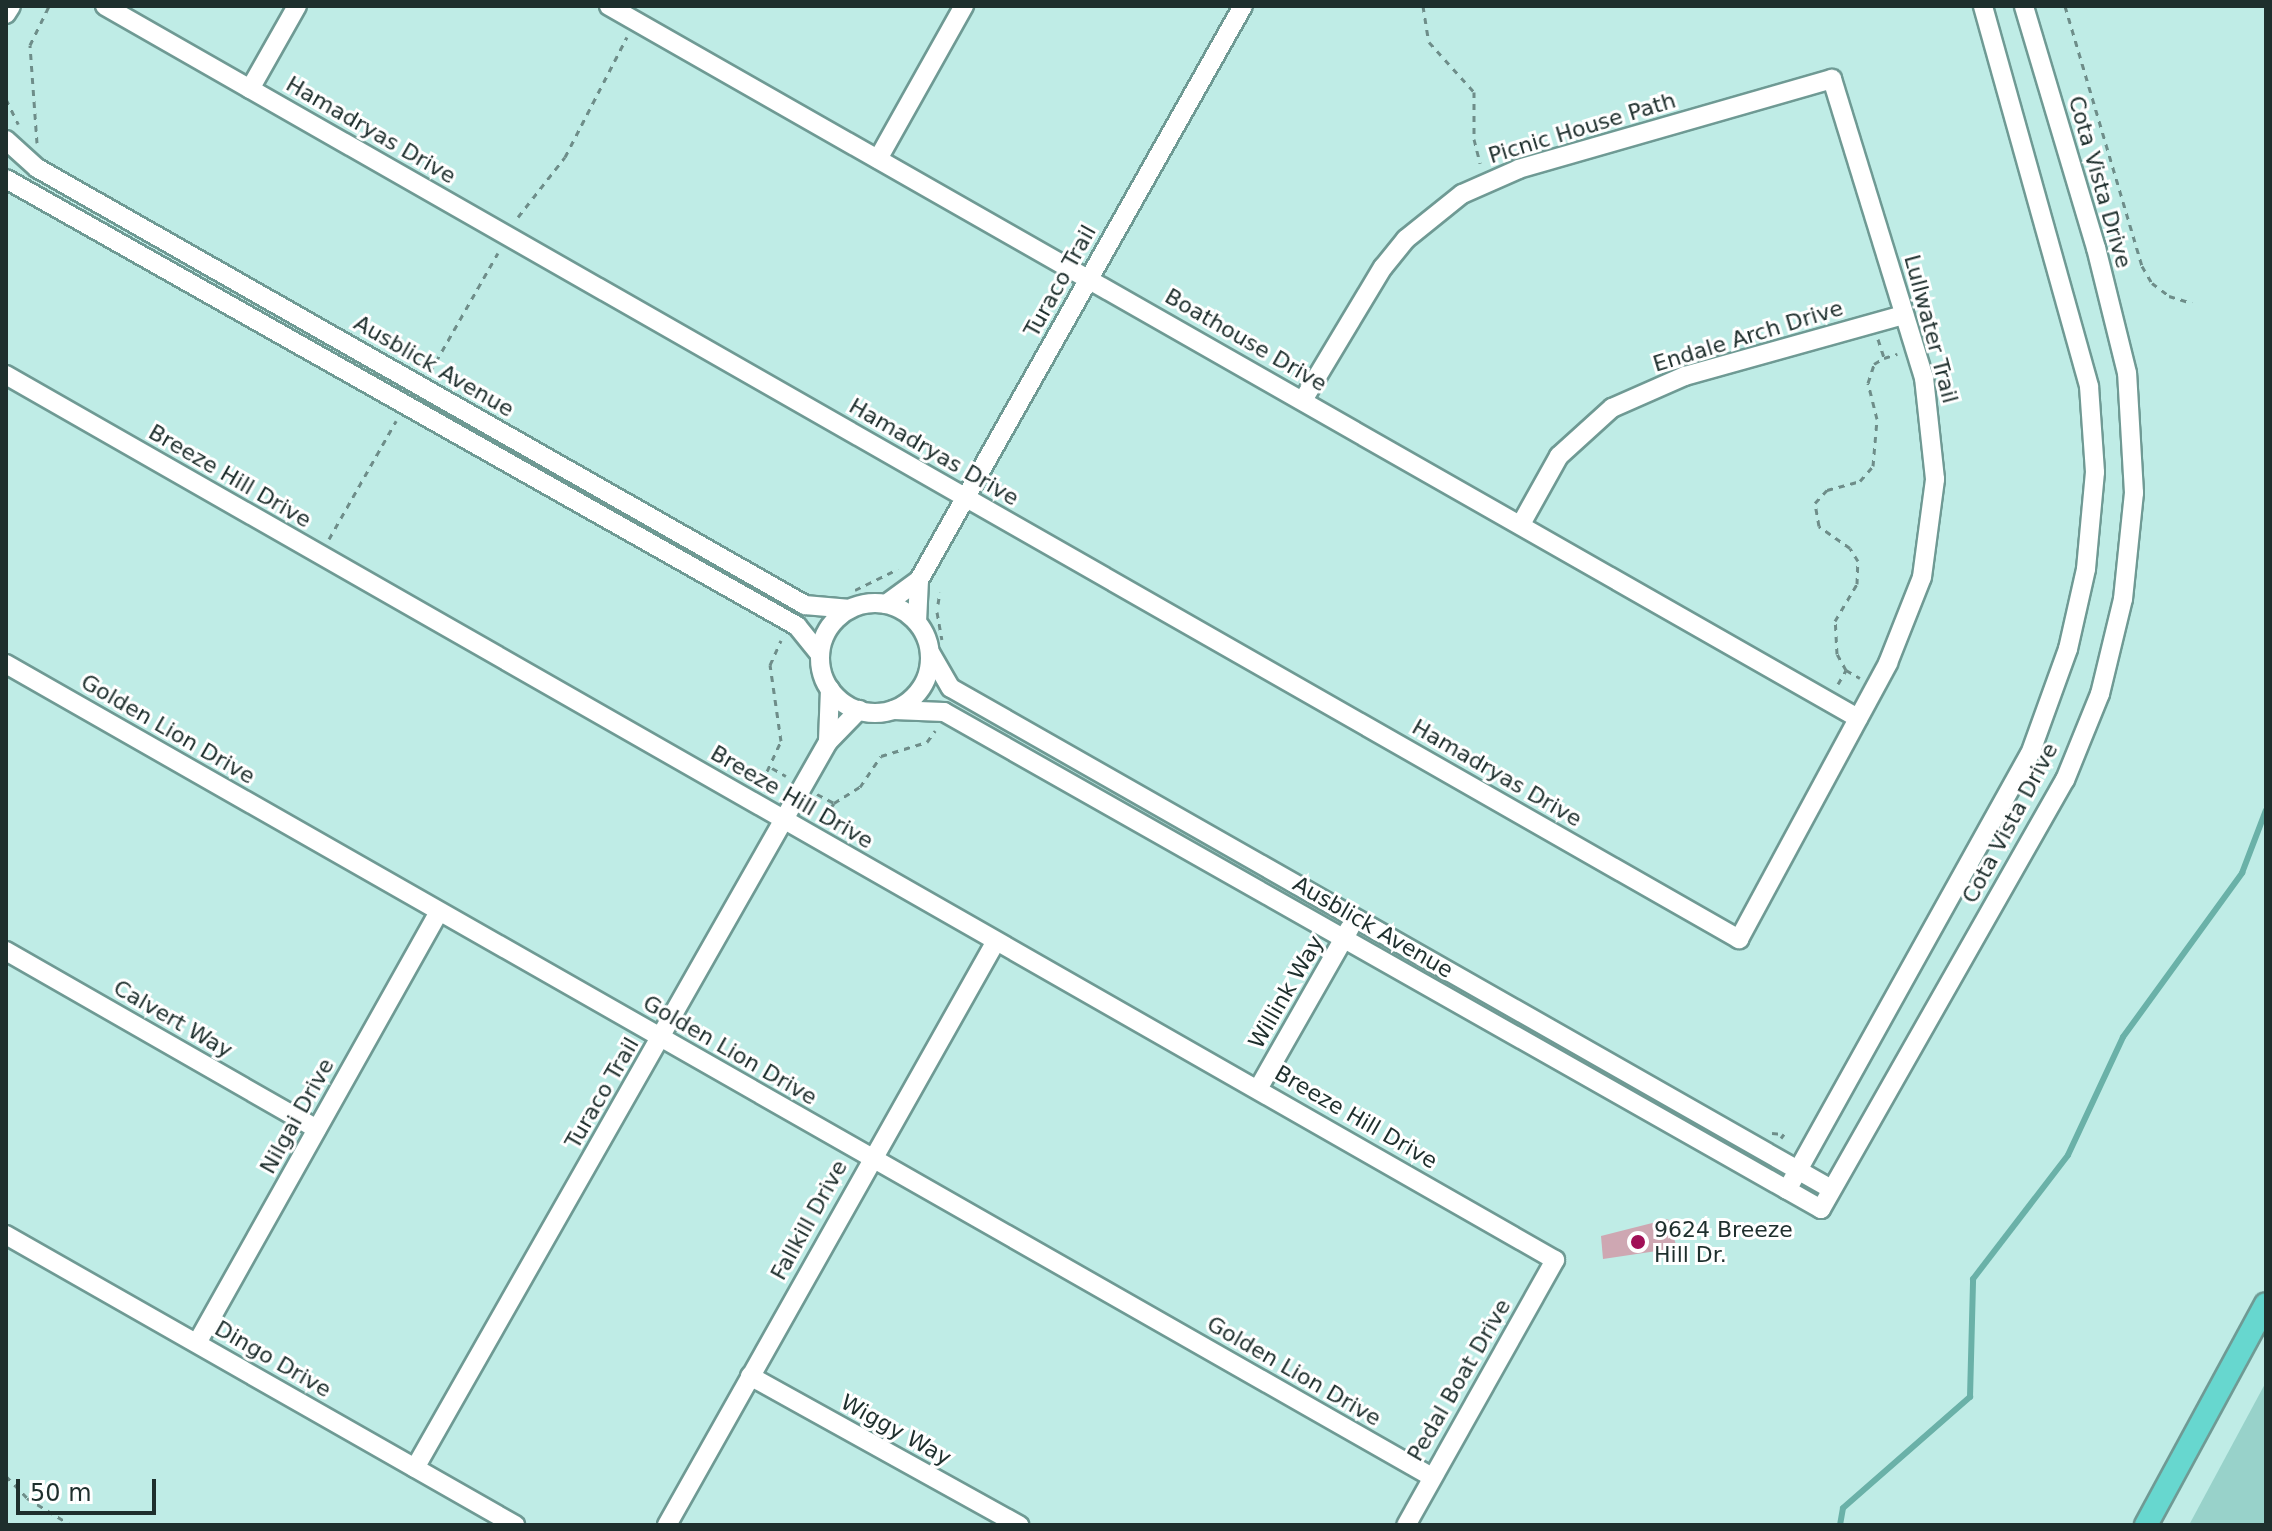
<!DOCTYPE html>
<html>
<head>
<meta charset="utf-8">
<style>
	body { margin:0 }
	#map { position:relative; width:2272px; height:1531px; overflow:hidden; background:#bfece6; font-family:"DejaVu Sans",sans-serif }
	div>[style] { position:absolute }
	.green>* { inset:0; background:#98d2ca }
	.stream>* { height:6px; margin:-3px; padding:0 3px; transform-origin:3px; border-radius:3px; background:#6ab1a8 }
	.building>* { inset:0; background:#cea7b2 }
	.path>* { height:3px; margin-top:-1.5px; transform-origin:0; background:repeating-linear-gradient(90deg,#6e8d89 0 6px,transparent 0 12px) }
	.roads { filter:drop-shadow(2px 0 #6f9a94) drop-shadow(-2px 0 #6f9a94) drop-shadow(0 2px #6f9a94) drop-shadow(0 -2px #6f9a94) }
	.minor>* { height:18px; margin:-9px; padding:0 9px; transform-origin:9px; border-radius:9px; background:#fff }
	.minor>.ring { margin:-9px; padding:0; box-sizing:content-box; background:none; border:18px solid #fff; border-radius:50% }
	.major>* { height:22px; margin:-11px; padding:0 11px; transform-origin:11px; border-radius:11px; background:#67d7cf }
	.dots>* { width:22px; height:22px; translate:-50% -50%; box-sizing:border-box; border:4px solid #fff; border-radius:50% }
	span { translate:-50% -50%; white-space:nowrap; text-align:center; line-height:1.15; -webkit-text-stroke:6px #fff; paint-order:stroke }
	.street-label { font-size:22px; color:#1e2f2d }
	.poi-label { font-size:22px; color:#1e2f2d }
	.left { translate:0 -50%; text-align:left }
	.frame { position:absolute; inset:0; border:8px solid #1e2f2d; pointer-events:none }
	.scale { position:absolute; left:16px; top:1479px; width:140px; height:36px; box-sizing:border-box; border:4px solid #1e2f2d; border-top:0; padding-left:10px; font-size:24px; line-height:28px; white-space:nowrap; color:#1e2f2d; -webkit-text-stroke:6px #fff; paint-order:stroke }
</style>
</head>
<body>
<div id="map">
	<div class="green">
		<i style="clip-path:polygon(2266px 1382px,2266px 1525px,2189px 1525px)"></i>
	</div>
	<div class="stream">
		<i style="left:1840px;top:1525px;width:17px;rotate:-80deg"></i>
		<i style="left:1843px;top:1508px;width:169px;rotate:-41.2deg"></i>
		<i style="left:1970px;top:1397px;width:118px;rotate:-88.5deg"></i>
		<i style="left:1973px;top:1279px;width:156px;rotate:-52.5deg"></i>
		<i style="left:2068px;top:1155px;width:130px;rotate:-65deg"></i>
		<i style="left:2123px;top:1037px;width:203px;rotate:-54deg"></i>
		<i style="left:2242px;top:873px;width:67px;rotate:-69.1deg"></i>
	</div>
	<div class="building">
		<i style="clip-path:polygon(1668px 1219px,1677px 1248px,1603px 1259px,1601px 1236px)"></i>
	</div>
	<div class="path">
		<i style="left:1423px;top:6px;width:36px;rotate:81deg"></i>
		<i style="left:1429px;top:42px;width:67px;rotate:48deg"></i>
		<i style="left:1474px;top:92px;width:47px;rotate:90deg"></i>
		<i style="left:1474px;top:139px;width:25px;rotate:76deg"></i>
		<i style="left:2065px;top:6px;width:271px;rotate:73.5deg"></i>
		<i style="left:2142px;top:266px;width:20px;rotate:60deg"></i>
		<i style="left:2152px;top:283px;width:21px;rotate:37deg"></i>
		<i style="left:2169px;top:296px;width:24px;rotate:17deg"></i>
		<i style="left:6px;top:62px;width:2px;rotate:-90deg"></i>
		<i style="left:6px;top:99px;width:28px;rotate:64deg"></i>
		<i style="left:37px;top:143px;width:98px;rotate:-94.1deg"></i>
		<i style="left:30px;top:45px;width:43px;rotate:-64deg"></i>
		<i style="left:518px;top:217px;width:76px;rotate:-51.9deg"></i>
		<i style="left:565px;top:157px;width:135px;rotate:-62.7deg"></i>
		<i style="left:1878px;top:339px;width:20px;rotate:72deg"></i>
		<i style="left:1884px;top:358px;width:14px;rotate:-17deg"></i>
		<i style="left:430px;top:372px;width:137px;rotate:-60.3deg"></i>
		<i style="left:329px;top:539px;width:136px;rotate:-60.4deg"></i>
		<i style="left:855px;top:590px;width:48px;rotate:-26deg"></i>
		<i style="left:938px;top:604px;width:12px;rotate:-81deg"></i>
		<i style="left:937px;top:612px;width:28px;rotate:80deg"></i>
		<i style="left:1846px;top:670px;width:18px;rotate:-119deg"></i>
		<i style="left:1837px;top:654px;width:33px;rotate:-93deg"></i>
		<i style="left:1835px;top:621px;width:43px;rotate:-59.3deg"></i>
		<i style="left:1857px;top:584px;width:23px;rotate:-88deg"></i>
		<i style="left:1858px;top:561px;width:15px;rotate:-122deg"></i>
		<i style="left:1850px;top:548px;width:38px;rotate:-145deg"></i>
		<i style="left:1819px;top:526px;width:23px;rotate:-100deg"></i>
		<i style="left:1815px;top:503px;width:18px;rotate:-47deg"></i>
		<i style="left:1827px;top:490px;width:34px;rotate:-15deg"></i>
		<i style="left:1860px;top:481px;width:20px;rotate:-49deg"></i>
		<i style="left:1873px;top:466px;width:47px;rotate:-85.1deg"></i>
		<i style="left:1877px;top:419px;width:37px;rotate:-104deg"></i>
		<i style="left:1868px;top:383px;width:20px;rotate:-72deg"></i>
		<i style="left:1874px;top:364px;width:12px;rotate:-31deg"></i>
		<i style="left:1838px;top:684px;width:16px;rotate:-60deg"></i>
		<i style="left:1846px;top:670px;width:16px;rotate:30deg"></i>
		<i style="left:772px;top:768px;width:16px;rotate:30deg"></i>
		<i style="left:762px;top:782px;width:45px;rotate:-65.1deg"></i>
		<i style="left:781px;top:741px;width:77px;rotate:-98.2deg"></i>
		<i style="left:770px;top:665px;width:27px;rotate:-66deg"></i>
		<i style="left:817px;top:794px;width:19px;rotate:28deg"></i>
		<i style="left:824px;top:817px;width:17px;rotate:-54deg"></i>
		<i style="left:834px;top:803px;width:31px;rotate:-32deg"></i>
		<i style="left:860px;top:787px;width:37px;rotate:-56deg"></i>
		<i style="left:881px;top:756px;width:48px;rotate:-16.9deg"></i>
		<i style="left:927px;top:742px;width:14px;rotate:-54deg"></i>
		<i style="left:1772px;top:1133px;width:12px;rotate:5deg"></i>
		<i style="left:1784px;top:1134px;width:5px;rotate:127deg"></i>
		<i style="left:6px;top:1476px;width:30px;rotate:46deg"></i>
		<i style="left:27px;top:1498px;width:52px;rotate:31.5deg"></i>
	</div>
	<div class="roads">
		<div class="minor">
			<i style="left:105px;top:6px;width:1882px;rotate:29.73deg"></i>
			<i style="left:1739px;top:939px;width:314px;rotate:-61.6deg"></i>
			<i style="left:1888px;top:663px;width:92px;rotate:-68.4deg"></i>
			<i style="left:1922px;top:577px;width:99px;rotate:-82.4deg"></i>
			<i style="left:1935px;top:479px;width:102px;rotate:-96.2deg"></i>
			<i style="left:1924px;top:378px;width:313px;rotate:-107.1deg"></i>
			<i style="left:1832px;top:79px;width:326px;rotate:164deg"></i>
			<i style="left:1519px;top:169px;width:62px;rotate:156.3deg"></i>
			<i style="left:1462px;top:194px;width:72px;rotate:141.2deg"></i>
			<i style="left:1406px;top:239px;width:36px;rotate:129deg"></i>
			<i style="left:1383px;top:267px;width:155px;rotate:121deg"></i>
			<i style="left:609px;top:6px;width:1438px;rotate:29.69deg"></i>
			<i style="left:6px;top:14px;width:9px;rotate:-58deg"></i>
			<i style="left:250px;top:89px;width:95px;rotate:-60.5deg"></i>
			<i style="left:6px;top:140px;width:42px;rotate:42.1deg"></i>
			<i style="left:37px;top:168px;width:884px;rotate:29.64deg"></i>
			<i style="left:805px;top:605px;width:45px;rotate:5.1deg"></i>
			<i style="left:878px;top:159px;width:176px;rotate:-60.7deg"></i>
			<i style="left:6px;top:179px;width:909px;rotate:29.47deg"></i>
			<i style="left:797px;top:626px;width:36px;rotate:51deg"></i>
			<i style="left:6px;top:375px;width:1784px;rotate:29.74deg"></i>
			<i style="left:1555px;top:1260px;width:304px;rotate:119.3deg"></i>
			<i style="left:1521px;top:524px;width:78px;rotate:-60.8deg"></i>
			<i style="left:1559px;top:456px;width:72px;rotate:-42.2deg"></i>
			<i style="left:1612px;top:408px;width:80px;rotate:-23.7deg"></i>
			<i style="left:1685px;top:376px;width:227px;rotate:-15.6deg"></i>
			<i style="left:919px;top:580px;width:659px;rotate:-60.56deg"></i>
			<i class="ring" style="left:820px;top:603px;width:92px;height:92px"></i>
			<i style="left:886px;top:604px;width:41px;rotate:-36deg"></i>
			<i style="left:919px;top:580px;width:42px;rotate:92.7deg"></i>
			<i style="left:931px;top:654px;width:39px;rotate:60deg"></i>
			<i style="left:951px;top:688px;width:1013px;rotate:29.65deg"></i>
			<i style="left:6px;top:664px;width:1641px;rotate:29.69deg"></i>
			<i style="left:830px;top:689px;width:53px;rotate:92.2deg"></i>
			<i style="left:828px;top:742px;width:45px;rotate:-45.9deg"></i>
			<i style="left:894px;top:710px;width:50px;rotate:2.3deg"></i>
			<i style="left:944px;top:712px;width:1008px;rotate:29.54deg"></i>
			<i style="left:1821px;top:1209px;width:494px;rotate:-60.4deg"></i>
			<i style="left:2065px;top:780px;width:93px;rotate:-67.9deg"></i>
			<i style="left:2100px;top:694px;width:98px;rotate:-76.4deg"></i>
			<i style="left:2123px;top:599px;width:107px;rotate:-84.1deg"></i>
			<i style="left:2134px;top:493px;width:120px;rotate:-93.3deg"></i>
			<i style="left:2127px;top:373px;width:129px;rotate:-103.9deg"></i>
			<i style="left:2096px;top:248px;width:252px;rotate:-106.6deg"></i>
			<i style="left:6px;top:951px;width:358px;rotate:29.8deg"></i>
			<i style="left:1258px;top:1089px;width:185px;rotate:-60.3deg"></i>
			<i style="left:1787px;top:1190px;width:499px;rotate:-60.9deg"></i>
			<i style="left:2030px;top:754px;width:112px;rotate:-70.1deg"></i>
			<i style="left:2068px;top:649px;width:82px;rotate:-77.3deg"></i>
			<i style="left:2086px;top:569px;width:97px;rotate:-84.7deg"></i>
			<i style="left:2095px;top:472px;width:86px;rotate:-94deg"></i>
			<i style="left:2089px;top:386px;width:395px;rotate:-105.6deg"></i>
			<i style="left:6px;top:1235px;width:586px;rotate:29.67deg"></i>
			<i style="left:197px;top:1343px;width:494px;rotate:-60.7deg"></i>
			<i style="left:750px;top:1376px;width:308px;rotate:29deg"></i>
			<i style="left:415px;top:1468px;width:835px;rotate:-60.37deg"></i>
			<i style="left:667px;top:1525px;width:670px;rotate:-60.6deg"></i>
		</div>
		<div class="major">
			<i style="left:2146px;top:1525px;width:251px;rotate:-61.5deg"></i>
		</div>
	</div>
	<div class="dots">
		<i style="left:1638px;top:1242px;background:#a11057"></i>
	</div>
	<div class="street-label">
		<span style="left:1582px;top:128px;rotate:-17deg">Picnic House Path</span>
		<span style="left:371px;top:130px;rotate:30deg">Hamadryas Drive</span>
		<span style="left:2100px;top:182px;rotate:74deg">Cota Vista Drive</span>
		<span style="left:1060px;top:281px;rotate:-61deg">Turaco Trail</span>
		<span style="left:1931px;top:329px;rotate:75deg">Lullwater Trail</span>
		<span style="left:1748px;top:336px;rotate:-17deg">Endale Arch Drive</span>
		<span style="left:1246px;top:340px;rotate:30deg">Boathouse Drive</span>
		<span style="left:434px;top:366px;rotate:30deg">Ausblick Avenue</span>
		<span style="left:934px;top:452px;rotate:30deg">Hamadryas Drive</span>
		<span style="left:230px;top:476px;rotate:30deg">Breeze Hill Drive</span>
		<span style="left:168px;top:729px;rotate:30deg">Golden Lion Drive</span>
		<span style="left:1497px;top:773px;rotate:30deg">Hamadryas Drive</span>
		<span style="left:792px;top:797px;rotate:30deg">Breeze Hill Drive</span>
		<span style="left:2010px;top:823px;rotate:-62deg">Cota Vista Drive</span>
		<span style="left:1373px;top:927px;rotate:30deg">Ausblick Avenue</span>
		<span style="left:1286px;top:992px;rotate:-60deg">Willink Way</span>
		<span style="left:173px;top:1019px;rotate:30deg">Calvert Way</span>
		<span style="left:730px;top:1050px;rotate:30deg">Golden Lion Drive</span>
		<span style="left:602px;top:1093px;rotate:-60deg">Turaco Trail</span>
		<span style="left:297px;top:1116px;rotate:-61deg">Nilgai Drive</span>
		<span style="left:1356px;top:1117px;rotate:30deg">Breeze Hill Drive</span>
		<span style="left:809px;top:1220px;rotate:-61deg">Fallkill Drive</span>
		<span style="left:273px;top:1359px;rotate:30deg">Dingo Drive</span>
		<span style="left:1294px;top:1371px;rotate:30deg">Golden Lion Drive</span>
		<span style="left:1459px;top:1380px;rotate:-60deg">Pedal Boat Drive</span>
		<span style="left:896px;top:1430px;rotate:29deg">Wiggy Way</span>
	</div>
	<div class="poi-label">
		<span class="left" style="left:1654px;top:1242px">9624 Breeze<br>Hill Dr.</span>
	</div>
	<div class="frame"></div>
	<div class="scale">50 m</div>
</div>
</body>
</html>
